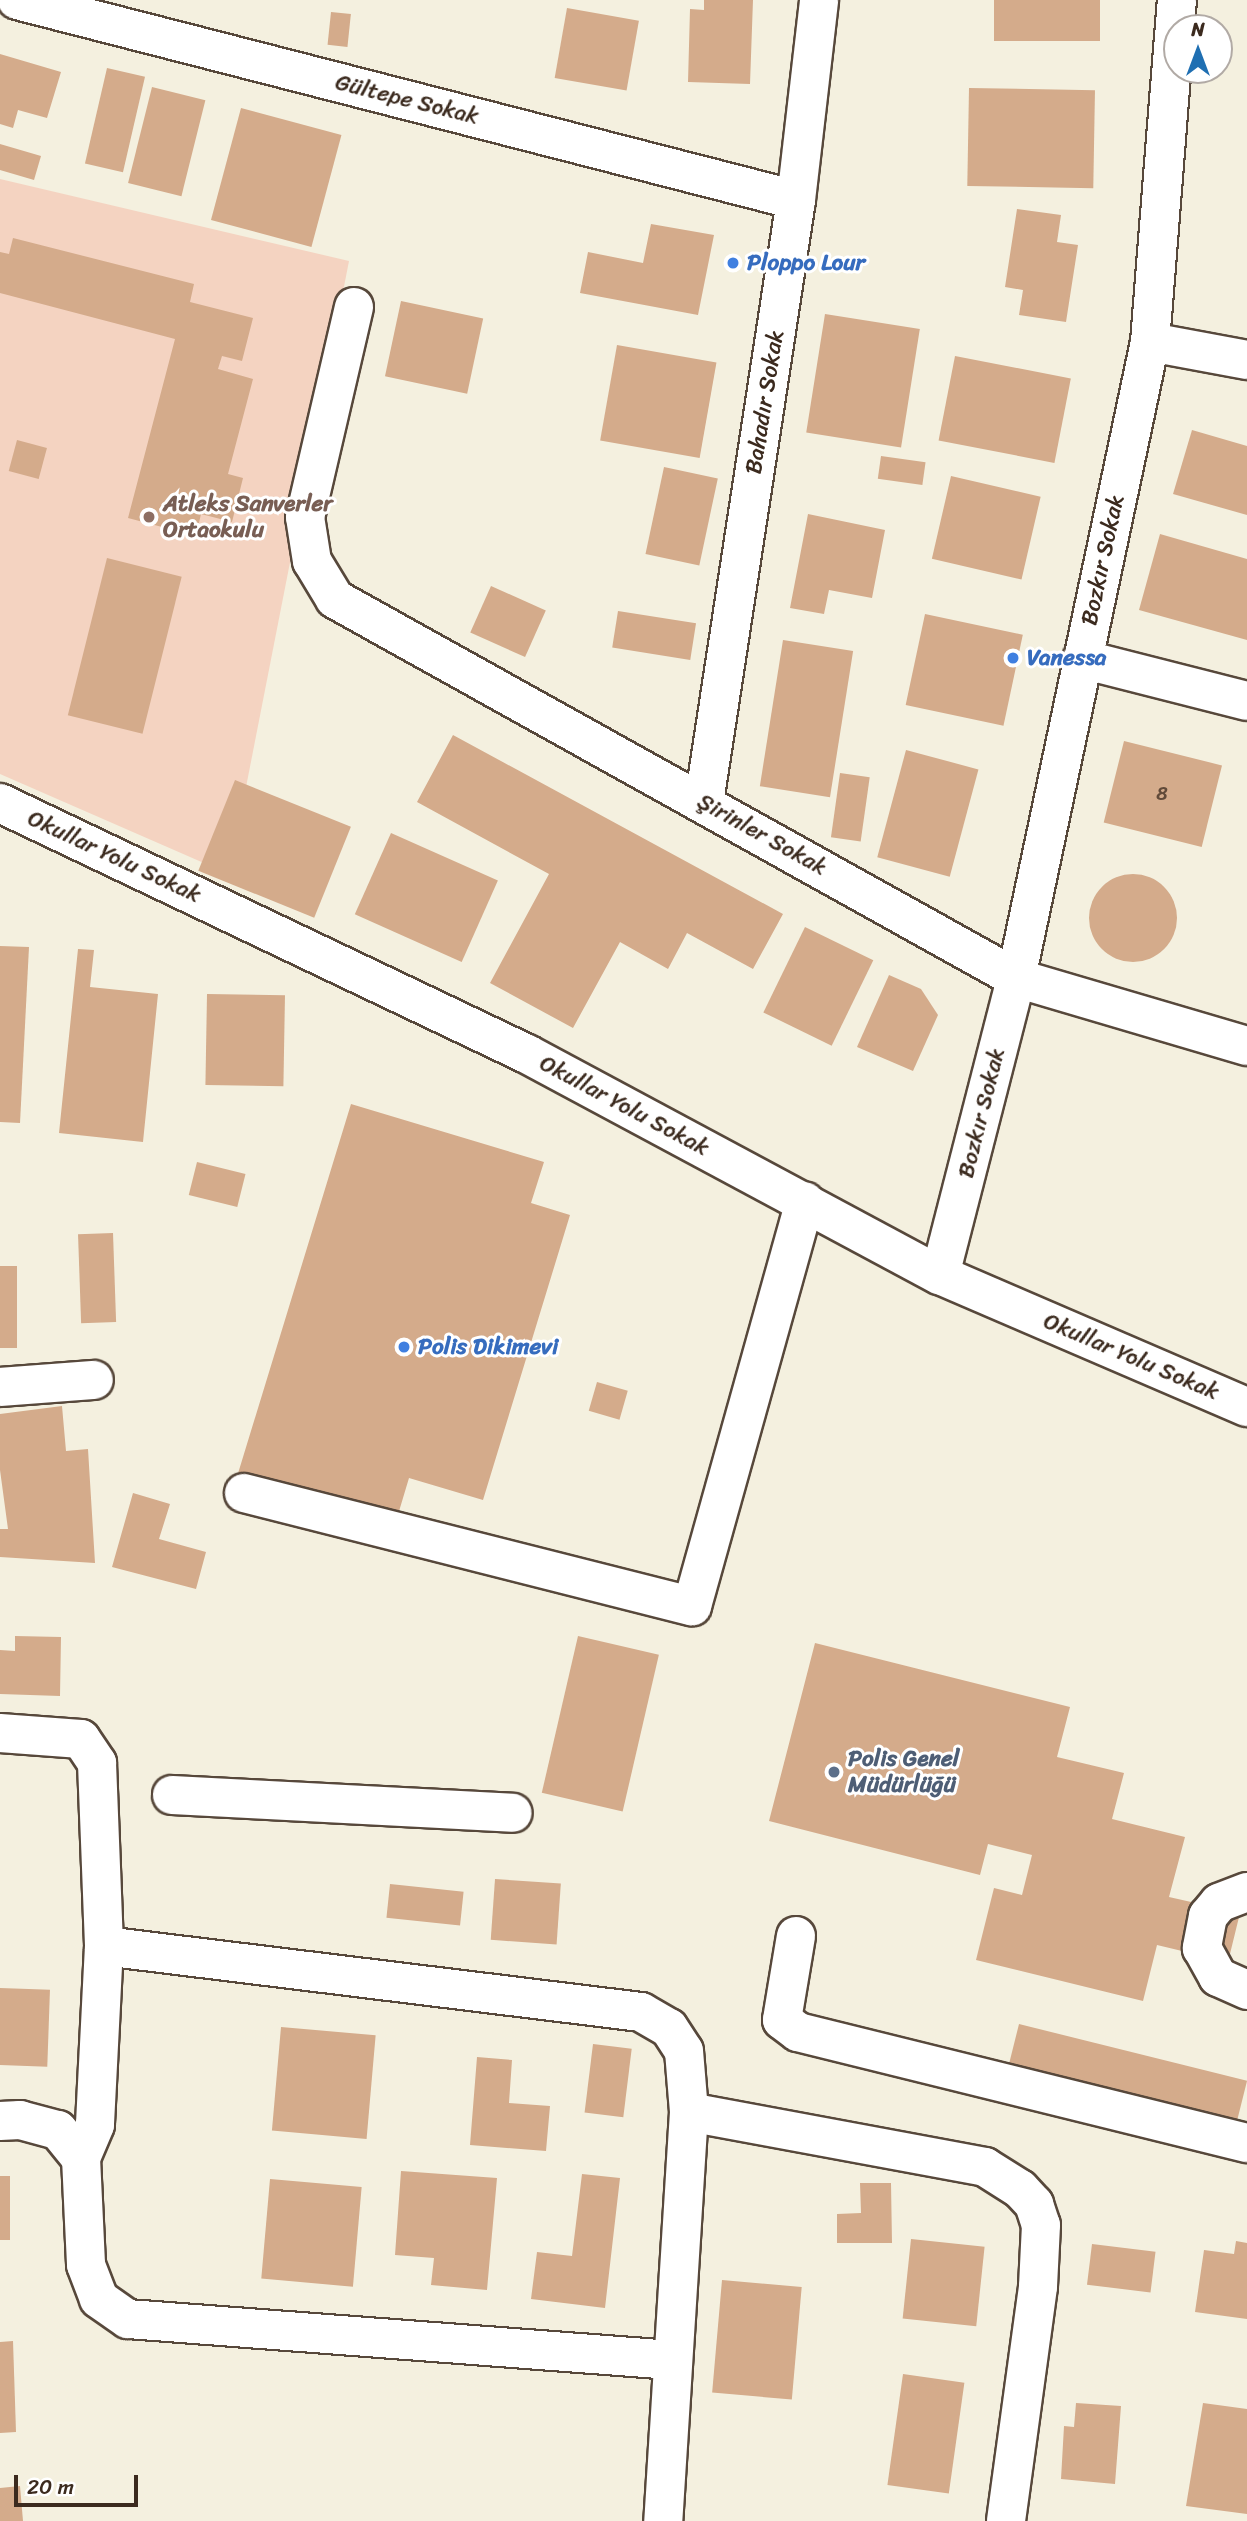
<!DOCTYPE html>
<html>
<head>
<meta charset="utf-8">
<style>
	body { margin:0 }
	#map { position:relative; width:1247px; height:2521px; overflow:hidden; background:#f4f0df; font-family:Sriracha,sans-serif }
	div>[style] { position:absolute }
	.built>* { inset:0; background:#f4d3c1 }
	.building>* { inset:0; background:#d4ab8b; transform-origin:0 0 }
	.round { border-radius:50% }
	.roads { filter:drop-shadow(2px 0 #57483b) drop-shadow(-2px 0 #57483b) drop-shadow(0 2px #57483b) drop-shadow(0 -2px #57483b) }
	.minor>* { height:38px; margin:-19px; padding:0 19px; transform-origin:19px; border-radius:19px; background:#fff }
	.dots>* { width:19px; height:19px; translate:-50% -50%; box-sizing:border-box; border:4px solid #fff; border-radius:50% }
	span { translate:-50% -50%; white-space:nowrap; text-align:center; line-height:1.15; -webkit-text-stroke:6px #fff; paint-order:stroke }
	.number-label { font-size:19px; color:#614a39 }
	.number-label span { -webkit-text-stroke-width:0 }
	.street-label { font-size:23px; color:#3b2a1e }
	.shop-label { font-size:23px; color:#366cbe; font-weight:700 }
	.left { translate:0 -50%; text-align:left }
	.education-label { font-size:23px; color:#785e54; font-weight:700 }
	.service-label { font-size:23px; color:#4e5e75; font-weight:700 }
	.north { position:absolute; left:1163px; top:14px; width:70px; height:70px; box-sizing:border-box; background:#fff; border:2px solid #b1aaa5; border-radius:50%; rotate:0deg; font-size:19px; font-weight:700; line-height:28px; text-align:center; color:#3b2a1e }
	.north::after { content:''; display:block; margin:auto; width:24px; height:32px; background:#1f6fb2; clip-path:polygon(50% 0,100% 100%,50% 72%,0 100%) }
	.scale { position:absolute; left:14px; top:2475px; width:124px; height:32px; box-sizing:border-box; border:4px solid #3b2a1e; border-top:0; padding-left:9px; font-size:21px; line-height:24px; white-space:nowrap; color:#3b2a1e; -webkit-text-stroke:5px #fff; paint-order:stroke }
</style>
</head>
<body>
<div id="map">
	<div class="built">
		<i style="clip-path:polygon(0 179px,349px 261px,229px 874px,0 774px)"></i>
	</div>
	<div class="building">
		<i style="clip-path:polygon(704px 0,753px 0,750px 84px,688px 82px,690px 9px,704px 10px)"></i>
		<i style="left:994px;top:0;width:106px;height:41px"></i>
		<i style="left:567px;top:8px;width:73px;height:71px;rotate:10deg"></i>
		<i style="left:331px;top:12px;width:20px;height:33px;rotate:6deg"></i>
		<i style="clip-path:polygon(0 54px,61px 72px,47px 118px,18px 110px,13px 128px,0 124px)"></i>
		<i style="left:107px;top:68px;width:39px;height:98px;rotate:13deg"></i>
		<i style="left:152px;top:87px;width:55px;height:99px;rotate:14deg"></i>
		<i style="left:969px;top:88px;width:126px;height:98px;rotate:1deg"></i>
		<i style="left:241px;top:108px;width:104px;height:116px;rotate:15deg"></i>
		<i style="clip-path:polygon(0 144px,41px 156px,34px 180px,0 170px)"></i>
		<i style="clip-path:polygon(1017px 209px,1061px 215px,1057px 242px,1078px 245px,1066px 322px,1019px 315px,1023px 290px,1005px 287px)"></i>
		<i style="clip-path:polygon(651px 224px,714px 235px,698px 315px,580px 293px,588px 252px,643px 263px)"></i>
		<i style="clip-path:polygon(13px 238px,194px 284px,190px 302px,253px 318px,242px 361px,222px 356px,218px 369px,253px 379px,228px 474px,243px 478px,232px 522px,201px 514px,196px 536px,128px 518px,175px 339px,0 293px,0 252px,9px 254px)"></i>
		<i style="left:401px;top:301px;width:84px;height:77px;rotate:12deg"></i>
		<i style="left:825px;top:314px;width:96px;height:120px;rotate:9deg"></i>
		<i style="left:617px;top:345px;width:101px;height:97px;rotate:10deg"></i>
		<i style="left:955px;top:356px;width:118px;height:86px;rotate:11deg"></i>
		<i style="clip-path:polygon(1192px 430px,1247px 446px,1247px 515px,1173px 494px)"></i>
		<i style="left:17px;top:440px;width:31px;height:32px;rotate:15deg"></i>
		<i style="left:881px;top:456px;width:45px;height:23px;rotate:8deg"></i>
		<i style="left:664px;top:467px;width:55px;height:89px;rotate:12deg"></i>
		<i style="left:951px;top:476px;width:92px;height:85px;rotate:13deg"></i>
		<i style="clip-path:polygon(808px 514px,885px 530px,872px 598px,829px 590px,824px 614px,790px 608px)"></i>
		<i style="clip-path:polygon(1160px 534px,1247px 559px,1247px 640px,1139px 610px)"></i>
		<i style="left:107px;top:558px;width:77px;height:162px;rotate:14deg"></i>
		<i style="left:491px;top:586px;width:60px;height:51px;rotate:24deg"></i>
		<i style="left:618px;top:611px;width:79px;height:37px;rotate:9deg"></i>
		<i style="left:925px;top:614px;width:100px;height:93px;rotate:12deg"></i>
		<i style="left:783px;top:640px;width:71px;height:148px;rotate:9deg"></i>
		<i style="clip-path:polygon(453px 735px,783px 914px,753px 969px,687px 933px,668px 969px,620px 942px,573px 1028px,490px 983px,549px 874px,417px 802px)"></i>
		<i style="left:1124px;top:741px;width:101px;height:84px;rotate:14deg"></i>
		<i style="left:906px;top:750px;width:75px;height:111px;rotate:15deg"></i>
		<i style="left:840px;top:773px;width:30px;height:65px;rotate:8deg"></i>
		<i style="left:235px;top:780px;width:125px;height:98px;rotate:22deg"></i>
		<i style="left:391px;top:833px;width:117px;height:89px;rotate:24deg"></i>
		<i class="round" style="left:1089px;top:874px;width:88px;height:88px"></i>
		<i style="left:805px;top:927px;width:76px;height:95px;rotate:26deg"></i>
		<i style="clip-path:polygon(0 946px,29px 947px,20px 1123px,0 1122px)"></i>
		<i style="clip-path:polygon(78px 949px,94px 950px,90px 987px,158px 994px,143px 1142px,59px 1133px)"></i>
		<i style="clip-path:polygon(889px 975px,921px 989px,938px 1015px,913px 1071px,857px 1047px)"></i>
		<i style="left:207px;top:994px;width:78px;height:91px;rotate:1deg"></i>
		<i style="clip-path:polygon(351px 1104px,544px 1162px,531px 1203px,570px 1215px,483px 1500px,409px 1478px,394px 1528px,236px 1480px)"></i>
		<i style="left:197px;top:1162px;width:50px;height:34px;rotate:14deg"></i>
		<i style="left:113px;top:1233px;width:89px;height:35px;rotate:88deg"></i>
		<i style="left:0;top:1266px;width:17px;height:82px"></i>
		<i style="left:597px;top:1382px;width:32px;height:30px;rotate:16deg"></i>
		<i style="clip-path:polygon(62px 1406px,66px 1451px,88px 1449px,95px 1563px,0 1557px,0 1529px,8px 1529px,0 1470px,0 1414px)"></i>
		<i style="clip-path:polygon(133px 1493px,170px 1504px,159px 1539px,206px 1552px,196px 1589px,112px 1567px)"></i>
		<i style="clip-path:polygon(15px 1636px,61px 1637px,60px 1696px,0 1694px,0 1650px,15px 1651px)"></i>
		<i style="left:578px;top:1636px;width:83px;height:161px;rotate:13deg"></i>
		<i style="clip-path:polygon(815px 1643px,1070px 1707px,1057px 1757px,1124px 1773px,1112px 1819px,1185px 1837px,1169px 1897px,1240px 1913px,1228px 1962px,1157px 1945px,1143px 2001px,976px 1960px,994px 1888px,1022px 1895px,1032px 1855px,988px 1844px,980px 1875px,769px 1821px)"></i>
		<i style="left:495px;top:1879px;width:66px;height:61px;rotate:4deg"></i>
		<i style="left:390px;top:1884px;width:74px;height:34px;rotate:6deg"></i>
		<i style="left:0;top:1988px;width:50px;height:77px;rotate:2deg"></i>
		<i style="left:1019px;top:2024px;width:235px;height:41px;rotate:14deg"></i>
		<i style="left:281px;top:2027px;width:95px;height:104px;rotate:5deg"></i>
		<i style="left:593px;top:2044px;width:39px;height:69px;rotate:7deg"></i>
		<i style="clip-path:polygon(477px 2057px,512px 2060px,509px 2103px,550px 2106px,546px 2151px,470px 2145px)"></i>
		<i style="clip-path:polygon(401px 2171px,497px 2178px,487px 2290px,431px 2285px,434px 2258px,395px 2255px)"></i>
		<i style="clip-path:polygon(582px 2174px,620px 2178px,605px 2308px,531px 2299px,537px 2252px,572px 2256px)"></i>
		<i style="left:0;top:2176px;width:10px;height:64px"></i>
		<i style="left:270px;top:2179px;width:92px;height:100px;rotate:5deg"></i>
		<i style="clip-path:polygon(860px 2183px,891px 2183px,892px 2243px,837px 2243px,837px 2214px,861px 2213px)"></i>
		<i style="left:911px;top:2239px;width:74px;height:80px;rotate:6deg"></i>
		<i style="clip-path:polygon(1236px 2241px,1247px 2243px,1247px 2319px,1195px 2312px,1204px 2250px,1234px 2254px)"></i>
		<i style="left:1092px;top:2244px;width:64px;height:41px;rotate:7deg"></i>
		<i style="left:722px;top:2280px;width:80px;height:113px;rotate:5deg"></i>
		<i style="clip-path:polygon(13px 2341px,16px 2432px,0 2433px,0 2342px)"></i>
		<i style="left:903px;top:2374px;width:62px;height:112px;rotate:8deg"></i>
		<i style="clip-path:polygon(1076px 2403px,1121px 2406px,1115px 2484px,1061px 2479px,1064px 2426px,1074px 2427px)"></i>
		<i style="clip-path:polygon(1203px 2403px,1247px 2409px,1247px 2514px,1186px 2506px)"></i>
		<i style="clip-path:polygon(20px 2486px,23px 2521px,0 2521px,0 2488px)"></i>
	</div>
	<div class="roads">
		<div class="minor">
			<i style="left:17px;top:0;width:804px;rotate:14.4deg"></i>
			<i style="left:354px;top:307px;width:216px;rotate:103.1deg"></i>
			<i style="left:305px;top:517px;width:45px;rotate:81deg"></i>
			<i style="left:312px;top:561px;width:44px;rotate:58.8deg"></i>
			<i style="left:335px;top:599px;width:779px;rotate:29.1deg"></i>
			<i style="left:1016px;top:978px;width:241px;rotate:16.4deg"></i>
			<i style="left:1150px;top:342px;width:99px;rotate:10.5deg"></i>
			<i style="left:1082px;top:659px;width:170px;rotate:14.3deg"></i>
			<i style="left:704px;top:802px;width:609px;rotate:-81.31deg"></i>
			<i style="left:796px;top:200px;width:201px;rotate:-83.4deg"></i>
			<i style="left:0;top:803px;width:584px;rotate:25.47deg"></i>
			<i style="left:527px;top:1054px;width:468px;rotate:28.2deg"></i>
			<i style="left:940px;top:1275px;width:334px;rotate:23.3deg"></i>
			<i style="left:940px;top:1275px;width:307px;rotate:-75.6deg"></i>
			<i style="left:1016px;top:978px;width:650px;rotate:-78.1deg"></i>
			<i style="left:1150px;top:342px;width:343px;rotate:-85.5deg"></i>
			<i style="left:0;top:1387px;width:94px;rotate:-4.3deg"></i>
			<i style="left:244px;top:1493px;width:462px;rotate:14.2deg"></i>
			<i style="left:692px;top:1606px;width:420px;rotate:-74.4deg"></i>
			<i style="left:0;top:1733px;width:81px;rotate:4.2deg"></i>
			<i style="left:81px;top:1739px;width:29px;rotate:56deg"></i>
			<i style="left:97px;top:1763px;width:183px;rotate:87.8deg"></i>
			<i style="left:104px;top:1946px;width:179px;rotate:92.9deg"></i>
			<i style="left:95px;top:2125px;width:36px;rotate:113deg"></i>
			<i style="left:81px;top:2158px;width:107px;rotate:87.3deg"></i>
			<i style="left:86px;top:2265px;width:36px;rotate:69deg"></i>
			<i style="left:99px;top:2299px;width:35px;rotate:35deg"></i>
			<i style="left:128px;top:2319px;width:546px;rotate:4.31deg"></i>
			<i style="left:172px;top:1795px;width:341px;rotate:3deg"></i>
			<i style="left:1247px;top:1892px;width:30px;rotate:159deg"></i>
			<i style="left:1219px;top:1903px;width:17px;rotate:130deg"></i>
			<i style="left:1208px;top:1916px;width:33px;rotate:101deg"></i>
			<i style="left:1202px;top:1948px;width:33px;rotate:61deg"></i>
			<i style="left:1218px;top:1977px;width:32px;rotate:24deg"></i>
			<i style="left:796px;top:1936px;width:85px;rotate:99.5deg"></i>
			<i style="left:782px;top:2020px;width:20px;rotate:37deg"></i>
			<i style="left:798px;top:2032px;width:463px;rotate:13.9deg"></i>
			<i style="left:104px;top:1946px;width:541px;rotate:7.01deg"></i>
			<i style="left:641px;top:2012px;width:32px;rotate:30deg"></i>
			<i style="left:669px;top:2028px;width:27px;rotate:57deg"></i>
			<i style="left:684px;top:2051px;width:61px;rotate:85.3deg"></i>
			<i style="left:689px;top:2112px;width:410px;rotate:93.6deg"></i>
			<i style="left:689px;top:2112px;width:301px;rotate:10.5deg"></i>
			<i style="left:985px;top:2167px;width:41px;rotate:32.2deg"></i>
			<i style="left:1020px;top:2189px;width:21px;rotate:47deg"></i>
			<i style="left:1034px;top:2204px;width:22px;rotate:72deg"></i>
			<i style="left:1041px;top:2225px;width:62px;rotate:92.8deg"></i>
			<i style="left:1038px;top:2287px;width:236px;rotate:97.8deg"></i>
			<i style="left:0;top:2121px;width:20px;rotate:-3deg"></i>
			<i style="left:20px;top:2120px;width:39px;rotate:15deg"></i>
			<i style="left:58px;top:2130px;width:36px;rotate:51deg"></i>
		</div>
	</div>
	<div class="dots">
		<i style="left:733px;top:263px;background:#3f7fe0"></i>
		<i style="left:149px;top:517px;background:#8d6e63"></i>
		<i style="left:1013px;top:658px;background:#3f7fe0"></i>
		<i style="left:404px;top:1347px;background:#3f7fe0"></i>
		<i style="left:834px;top:1772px;background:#5c6f8a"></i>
	</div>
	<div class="number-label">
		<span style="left:1162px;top:794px">8</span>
	</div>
	<div class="street-label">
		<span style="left:407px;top:100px;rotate:14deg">Gültepe Sokak</span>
		<span style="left:765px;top:402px;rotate:-81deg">Bahadır Sokak</span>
		<span style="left:1103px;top:560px;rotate:-78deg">Bozkır Sokak</span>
		<span style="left:762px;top:835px;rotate:29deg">Şirinler Sokak</span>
		<span style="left:114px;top:857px;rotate:25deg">Okullar Yolu Sokak</span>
		<span style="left:624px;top:1106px;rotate:28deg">Okullar Yolu Sokak</span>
		<span style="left:982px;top:1113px;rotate:-76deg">Bozkır Sokak</span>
		<span style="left:1131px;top:1357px;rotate:23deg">Okullar Yolu Sokak</span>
	</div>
	<div class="shop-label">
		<span class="left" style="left:747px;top:263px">Ploppo Lour</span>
		<span class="left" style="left:1027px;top:658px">Vanessa</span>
		<span class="left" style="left:418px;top:1347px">Polis Dikimevi</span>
	</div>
	<div class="education-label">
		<span class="left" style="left:163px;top:517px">Atleks Sanverler<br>Ortaokulu</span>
	</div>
	<div class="service-label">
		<span class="left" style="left:848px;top:1772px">Polis Genel<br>Müdürlüğü</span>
	</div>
	<div class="north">N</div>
	<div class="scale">20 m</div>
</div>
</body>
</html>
